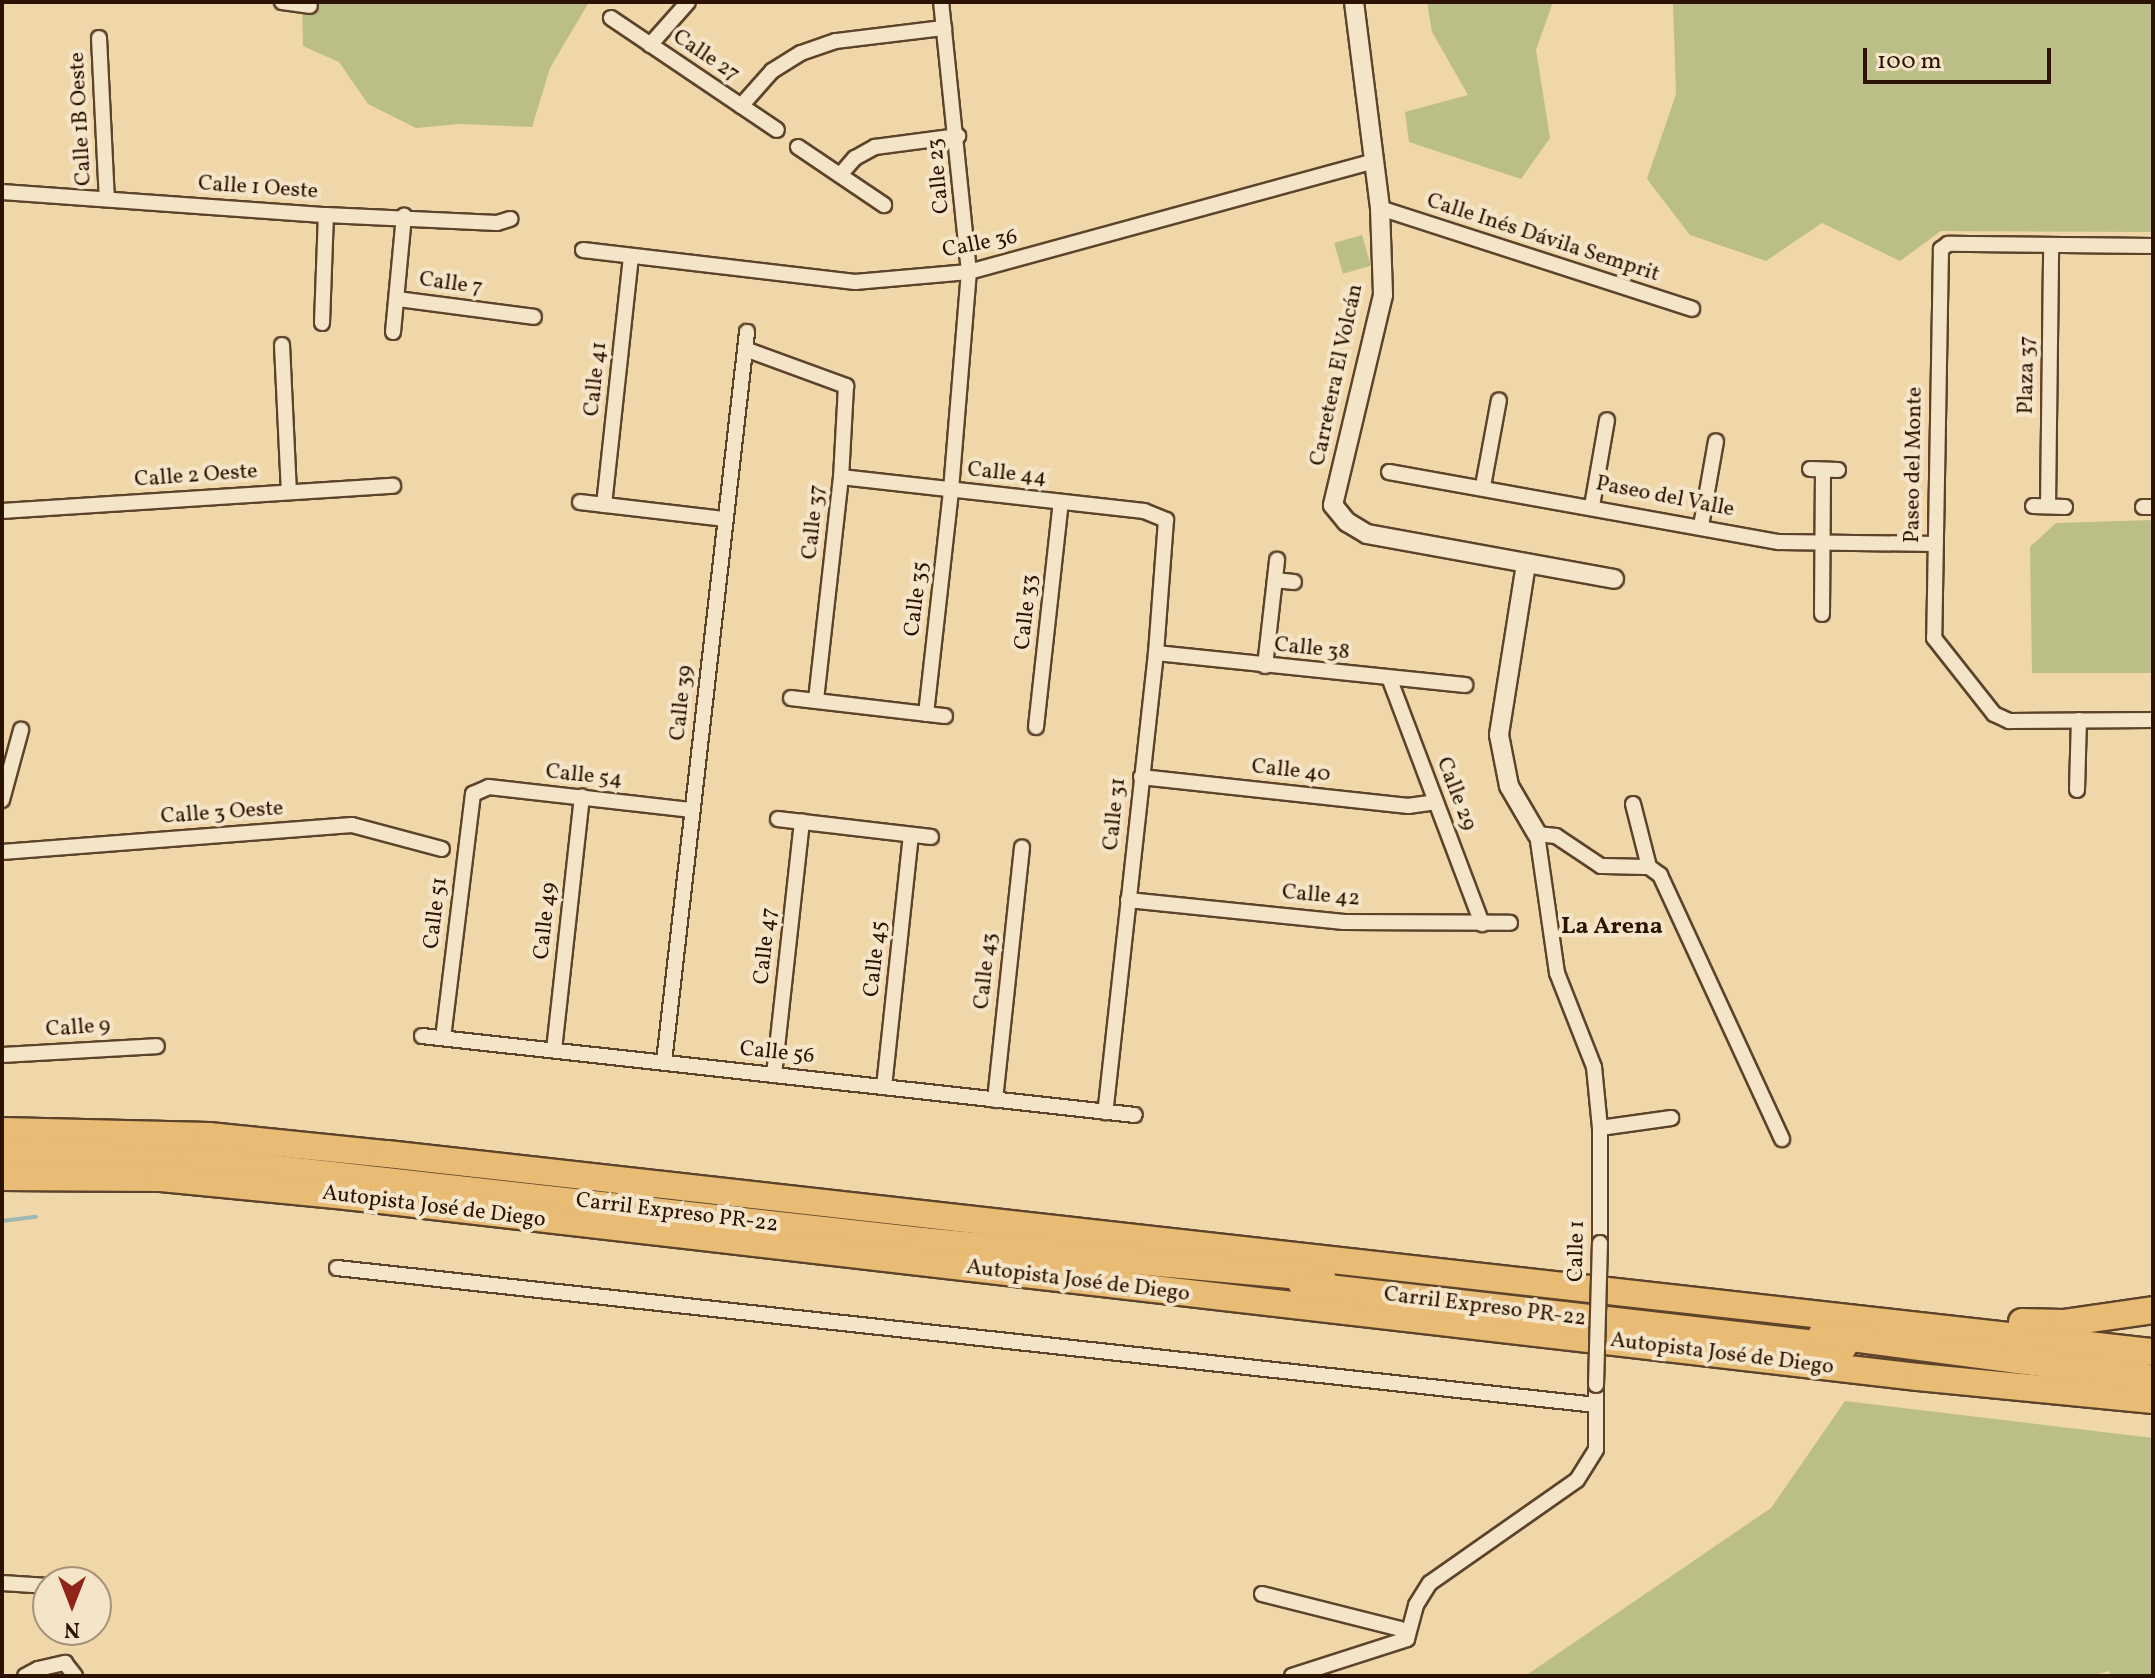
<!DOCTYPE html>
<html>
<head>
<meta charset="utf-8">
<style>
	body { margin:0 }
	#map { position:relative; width:2155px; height:1678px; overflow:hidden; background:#efd7aa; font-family:Vollkorn,serif }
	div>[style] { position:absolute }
	.green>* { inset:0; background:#bbbe87; transform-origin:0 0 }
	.stream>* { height:4px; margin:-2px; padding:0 2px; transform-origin:2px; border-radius:2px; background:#9fb7b4 }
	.roads { filter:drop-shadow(2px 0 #5d432a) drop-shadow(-2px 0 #5d432a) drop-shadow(0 2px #5d432a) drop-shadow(0 -2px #5d432a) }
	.minor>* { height:14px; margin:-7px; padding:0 7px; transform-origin:7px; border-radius:7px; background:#f5e5c8 }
	.tertiary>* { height:18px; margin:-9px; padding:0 9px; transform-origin:9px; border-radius:9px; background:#f5e5c8 }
	.motorway>* { height:26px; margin:-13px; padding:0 13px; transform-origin:13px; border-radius:13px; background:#e8bc75 }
	.bridges { filter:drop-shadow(2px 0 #5d432a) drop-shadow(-2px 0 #5d432a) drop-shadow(0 2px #5d432a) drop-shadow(0 -2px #5d432a) }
	.minor-bridge>* { height:14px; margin:-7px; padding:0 7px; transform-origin:7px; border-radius:7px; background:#f5e5c8 }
	span { translate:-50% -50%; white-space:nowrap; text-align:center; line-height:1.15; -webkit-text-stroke:8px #f5e5c8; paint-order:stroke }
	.street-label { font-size:22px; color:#2c1200 }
	.neighbourhood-label { font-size:24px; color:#2c1200; font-weight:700 }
	.frame { position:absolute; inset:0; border:4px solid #2c1200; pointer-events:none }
	.north { position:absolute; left:32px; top:1566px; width:80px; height:80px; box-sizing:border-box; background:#f5e5c8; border:2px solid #a59178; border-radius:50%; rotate:180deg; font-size:22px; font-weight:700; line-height:32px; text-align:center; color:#2c1200 }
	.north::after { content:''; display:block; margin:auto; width:28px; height:36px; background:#8f2418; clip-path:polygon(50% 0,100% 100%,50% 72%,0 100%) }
	.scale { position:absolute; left:1863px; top:48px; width:188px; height:36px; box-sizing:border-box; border:4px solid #2c1200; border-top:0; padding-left:10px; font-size:24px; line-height:28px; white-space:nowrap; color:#2c1200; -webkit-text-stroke:6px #f5e5c8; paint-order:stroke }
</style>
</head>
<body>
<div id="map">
	<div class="green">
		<i style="clip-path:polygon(302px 2px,589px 2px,550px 68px,532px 127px,460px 124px,416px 128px,368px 104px,339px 62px,303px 46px)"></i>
		<i style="clip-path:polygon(1427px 2px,1553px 2px,1536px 50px,1550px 138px,1521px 179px,1409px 142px,1405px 112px,1468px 95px,1432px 32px)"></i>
		<i style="clip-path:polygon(1673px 2px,2153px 2px,2153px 232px,1941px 231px,1900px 261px,1822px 223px,1766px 261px,1690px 235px,1647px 179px,1676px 94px)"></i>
		<i style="left:1362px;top:235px;width:32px;height:29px;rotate:74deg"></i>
		<i style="clip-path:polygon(2153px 520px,2153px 673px,2032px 673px,2030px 547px,2056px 523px)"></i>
		<i style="clip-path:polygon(1845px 1401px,2153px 1438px,2153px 1676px,2109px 1676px,2110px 1671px,2089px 1676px,1525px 1676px,1771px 1508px)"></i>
	</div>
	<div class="stream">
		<i style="left:2px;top:1221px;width:34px;rotate:-7deg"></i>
	</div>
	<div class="roads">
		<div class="minor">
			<i style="left:282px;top:2px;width:28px;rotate:8deg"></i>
			<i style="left:611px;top:18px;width:200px;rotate:34deg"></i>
			<i style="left:99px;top:38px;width:161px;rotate:87.2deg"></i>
			<i style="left:650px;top:45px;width:57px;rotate:-48.5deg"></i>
			<i style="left:741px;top:106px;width:47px;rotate:-48.5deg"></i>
			<i style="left:772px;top:71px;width:34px;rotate:-32deg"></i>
			<i style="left:801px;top:53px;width:37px;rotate:-19deg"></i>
			<i style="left:836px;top:41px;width:109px;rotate:-6.9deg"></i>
			<i style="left:798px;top:147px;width:104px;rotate:34deg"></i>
			<i style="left:840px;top:175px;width:23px;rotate:-49deg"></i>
			<i style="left:855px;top:158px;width:23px;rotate:-29deg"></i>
			<i style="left:875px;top:147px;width:84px;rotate:-7.5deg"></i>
			<i style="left:2px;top:192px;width:325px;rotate:4.1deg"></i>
			<i style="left:326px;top:215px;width:171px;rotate:2.7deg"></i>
			<i style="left:497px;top:223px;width:14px;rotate:-17deg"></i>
			<i style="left:1380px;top:208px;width:328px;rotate:17.9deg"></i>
			<i style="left:2153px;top:246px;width:205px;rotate:-179.4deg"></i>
			<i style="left:1948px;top:244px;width:9px;rotate:144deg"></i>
			<i style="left:1941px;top:249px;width:389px;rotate:91deg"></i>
			<i style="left:1934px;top:638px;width:97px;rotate:51.7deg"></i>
			<i style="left:1994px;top:714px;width:17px;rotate:25deg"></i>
			<i style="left:2009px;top:721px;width:144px;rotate:-0.4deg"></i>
			<i style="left:583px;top:250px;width:274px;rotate:6.7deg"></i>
			<i style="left:855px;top:282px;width:114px;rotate:-5deg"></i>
			<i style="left:969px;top:272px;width:421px;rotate:-15.3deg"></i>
			<i style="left:398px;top:299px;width:137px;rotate:7.5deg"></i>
			<i style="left:322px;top:323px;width:108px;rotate:-87.9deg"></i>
			<i style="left:393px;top:332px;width:117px;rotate:-84.6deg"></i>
			<i style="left:282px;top:345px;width:147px;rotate:87.3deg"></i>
			<i style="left:745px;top:349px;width:108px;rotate:20.1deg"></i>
			<i style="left:846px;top:386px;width:91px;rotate:93.1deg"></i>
			<i style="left:841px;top:477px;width:225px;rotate:96.4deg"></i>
			<i style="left:1810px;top:469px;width:28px;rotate:2deg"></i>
			<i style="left:1389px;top:472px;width:396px;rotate:10.2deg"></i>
			<i style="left:1779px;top:542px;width:156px;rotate:0.7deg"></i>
			<i style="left:841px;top:477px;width:305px;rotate:6.4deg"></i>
			<i style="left:1144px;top:511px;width:24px;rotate:22deg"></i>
			<i style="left:1166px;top:520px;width:133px;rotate:94.3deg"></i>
			<i style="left:1156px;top:653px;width:462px;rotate:96.3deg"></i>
			<i style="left:1483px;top:486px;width:87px;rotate:-79.5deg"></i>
			<i style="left:580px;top:502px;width:146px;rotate:6.7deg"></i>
			<i style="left:604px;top:505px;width:249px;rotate:-83.8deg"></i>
			<i style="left:1592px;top:506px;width:87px;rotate:-80.1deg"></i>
			<i style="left:2033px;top:506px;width:32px;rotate:2deg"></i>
			<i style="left:2048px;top:506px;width:261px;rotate:-89.3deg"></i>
			<i style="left:2143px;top:507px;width:10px"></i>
			<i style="left:2px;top:511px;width:392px;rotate:-3.7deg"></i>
			<i style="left:1701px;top:526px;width:86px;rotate:-80deg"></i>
			<i style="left:1275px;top:580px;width:19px;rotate:6deg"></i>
			<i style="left:1822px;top:614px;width:143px;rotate:-89.6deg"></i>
			<i style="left:1156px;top:653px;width:311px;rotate:5.9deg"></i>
			<i style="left:1265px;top:666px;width:107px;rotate:-83.5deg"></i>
			<i style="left:1390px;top:680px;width:261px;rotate:69.3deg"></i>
			<i style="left:791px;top:698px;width:155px;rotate:6.7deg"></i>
			<i style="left:926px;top:714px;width:225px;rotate:-83.6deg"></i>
			<i style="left:951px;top:490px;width:219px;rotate:-85.3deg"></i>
			<i style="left:969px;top:272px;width:271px;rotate:-95.9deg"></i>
			<i style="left:1036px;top:727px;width:226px;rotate:-83.7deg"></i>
			<i style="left:1141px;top:777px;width:269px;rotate:6.2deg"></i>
			<i style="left:1408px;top:806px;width:27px;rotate:-8deg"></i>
			<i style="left:2077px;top:790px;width:70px;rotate:-88.4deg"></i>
			<i style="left:2px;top:800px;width:73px;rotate:-74.8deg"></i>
			<i style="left:1633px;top:804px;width:65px;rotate:75.7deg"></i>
			<i style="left:1649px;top:867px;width:14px;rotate:36deg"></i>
			<i style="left:1660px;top:875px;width:291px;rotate:65.2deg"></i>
			<i style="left:778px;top:819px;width:154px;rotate:6.7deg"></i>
			<i style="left:2px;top:852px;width:351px;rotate:-4.4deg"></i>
			<i style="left:352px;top:825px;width:93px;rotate:14.9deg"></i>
			<i style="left:1128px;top:900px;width:217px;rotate:5.8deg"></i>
			<i style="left:1344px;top:922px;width:166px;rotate:0.3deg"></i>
			<i style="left:422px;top:1036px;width:717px;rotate:6.32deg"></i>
			<i style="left:443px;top:1038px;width:246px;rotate:-83deg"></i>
			<i style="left:473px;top:794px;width:17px;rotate:-24deg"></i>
			<i style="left:489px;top:787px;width:204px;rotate:6.5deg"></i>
			<i style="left:554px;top:1050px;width:255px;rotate:-83.7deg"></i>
			<i style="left:2px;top:1055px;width:155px;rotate:-3.3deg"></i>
			<i style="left:664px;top:1062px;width:735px;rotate:-83.51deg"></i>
			<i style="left:774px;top:1075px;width:255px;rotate:-83.7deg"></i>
			<i style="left:884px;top:1087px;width:253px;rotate:-83.9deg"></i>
			<i style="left:995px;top:1100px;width:254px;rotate:-83.9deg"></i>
			<i style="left:1600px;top:1128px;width:72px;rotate:-8deg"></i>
			<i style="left:1600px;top:1243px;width:115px;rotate:-90deg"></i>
			<i style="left:1600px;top:1128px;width:61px;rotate:-95.6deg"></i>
			<i style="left:1594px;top:1067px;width:101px;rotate:-111.5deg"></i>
			<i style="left:1557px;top:973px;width:140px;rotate:-98.2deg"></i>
			<i style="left:1537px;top:834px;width:19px;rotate:6deg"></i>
			<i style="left:1556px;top:836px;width:54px;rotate:33.7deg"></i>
			<i style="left:1601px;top:866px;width:48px;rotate:1.2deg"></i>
			<i style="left:337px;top:1268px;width:1266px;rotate:6.21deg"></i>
			<i style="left:2px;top:1583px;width:46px;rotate:3.7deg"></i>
			<i style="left:1262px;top:1594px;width:142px;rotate:14.2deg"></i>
			<i style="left:1400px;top:1629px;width:12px;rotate:55deg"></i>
			<i style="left:96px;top:1595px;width:2px"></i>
			<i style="left:1407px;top:1639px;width:35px;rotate:-75deg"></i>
			<i style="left:1416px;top:1605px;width:26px;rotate:-58deg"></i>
			<i style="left:1430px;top:1583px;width:179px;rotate:-35deg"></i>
			<i style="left:1577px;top:1480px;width:36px;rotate:-58deg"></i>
			<i style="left:1596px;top:1449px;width:64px;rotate:-90deg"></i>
			<i style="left:25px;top:1676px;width:15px;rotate:-28deg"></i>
			<i style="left:38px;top:1669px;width:28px;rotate:-13deg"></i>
			<i style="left:65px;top:1663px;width:16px;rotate:52deg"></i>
			<i style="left:1292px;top:1676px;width:121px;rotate:-17.8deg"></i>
		</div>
		<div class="tertiary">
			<i style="left:1354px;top:2px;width:208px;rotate:82.8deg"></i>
			<i style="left:1380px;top:208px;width:87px;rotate:88deg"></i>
			<i style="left:1383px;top:295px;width:216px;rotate:103.4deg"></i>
			<i style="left:1333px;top:505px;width:22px;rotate:51deg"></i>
			<i style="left:1347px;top:522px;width:23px;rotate:31deg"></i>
			<i style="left:1367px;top:534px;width:251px;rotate:10.3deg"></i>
			<i style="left:1526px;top:564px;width:173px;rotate:99deg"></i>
			<i style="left:1499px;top:735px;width:52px;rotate:78.9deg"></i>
			<i style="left:1509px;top:786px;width:56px;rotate:59.7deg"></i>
		</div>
		<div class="motorway">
			<i style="left:2px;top:1131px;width:207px;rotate:1.4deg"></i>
			<i style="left:209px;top:1136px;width:179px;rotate:5.8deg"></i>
			<i style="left:387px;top:1154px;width:1777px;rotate:6.4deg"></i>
			<i style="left:2px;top:1154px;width:187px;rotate:1.5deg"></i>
			<i style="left:189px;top:1159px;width:738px;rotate:6.38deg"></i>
			<i style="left:922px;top:1241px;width:402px;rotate:5.3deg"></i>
			<i style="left:2px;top:1177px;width:159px;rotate:0.4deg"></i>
			<i style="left:161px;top:1178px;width:186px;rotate:5.6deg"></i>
			<i style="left:346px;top:1196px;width:1582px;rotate:6.57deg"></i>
			<i style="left:1918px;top:1377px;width:236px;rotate:5.6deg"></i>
			<i style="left:1302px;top:1285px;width:545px;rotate:6.54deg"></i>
			<i style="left:2022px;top:1322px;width:41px;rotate:1.4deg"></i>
			<i style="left:2063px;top:1323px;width:91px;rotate:-8.2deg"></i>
			<i style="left:1822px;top:1334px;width:325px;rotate:7.6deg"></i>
		</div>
	</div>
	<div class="bridges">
		<div class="minor-bridge">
			<i style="left:1596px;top:1385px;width:142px;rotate:-88.4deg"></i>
		</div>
	</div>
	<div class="street-label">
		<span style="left:706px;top:56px;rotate:34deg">Calle 27</span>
		<span style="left:81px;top:119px;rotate:-93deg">Calle 1B Oeste</span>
		<span style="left:939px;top:176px;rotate:-95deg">Calle 23</span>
		<span style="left:258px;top:188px;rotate:4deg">Calle 1 Oeste</span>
		<span style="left:1543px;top:238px;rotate:18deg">Calle Inés Dávila Semprit</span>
		<span style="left:980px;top:244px;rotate:-11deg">Calle 36</span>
		<span style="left:451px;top:284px;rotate:8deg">Calle 7</span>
		<span style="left:1337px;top:375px;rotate:-78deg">Carretera El Volcán</span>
		<span style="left:2027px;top:375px;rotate:-89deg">Plaza 37</span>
		<span style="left:596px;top:379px;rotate:-84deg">Calle 41</span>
		<span style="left:1914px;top:465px;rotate:-89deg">Paseo del Monte</span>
		<span style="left:1007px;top:474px;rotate:6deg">Calle 44</span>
		<span style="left:196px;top:476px;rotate:-4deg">Calle 2 Oeste</span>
		<span style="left:1665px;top:497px;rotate:11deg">Paseo del Valle</span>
		<span style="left:814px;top:522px;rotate:-84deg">Calle 37</span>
		<span style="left:917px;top:599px;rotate:-83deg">Calle 35</span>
		<span style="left:1027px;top:612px;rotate:-84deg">Calle 33</span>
		<span style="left:1312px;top:649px;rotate:6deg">Calle 38</span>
		<span style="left:682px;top:703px;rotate:-84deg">Calle 39</span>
		<span style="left:1291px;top:771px;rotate:6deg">Calle 40</span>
		<span style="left:584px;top:776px;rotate:6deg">Calle 54</span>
		<span style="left:1456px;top:794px;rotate:69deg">Calle 29</span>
		<span style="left:222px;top:813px;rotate:-4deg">Calle 3 Oeste</span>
		<span style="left:1115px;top:814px;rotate:-84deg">Calle 31</span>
		<span style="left:1321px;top:896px;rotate:5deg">Calle 42</span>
		<span style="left:436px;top:913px;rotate:-83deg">Calle 51</span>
		<span style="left:546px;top:921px;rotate:-84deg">Calle 49</span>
		<span style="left:766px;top:946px;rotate:-84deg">Calle 47</span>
		<span style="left:876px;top:959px;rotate:-84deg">Calle 45</span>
		<span style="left:986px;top:971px;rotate:-84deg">Calle 43</span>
		<span style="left:78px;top:1028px;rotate:-4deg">Calle 9</span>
		<span style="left:777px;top:1053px;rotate:6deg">Calle 56</span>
		<span style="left:434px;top:1207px;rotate:7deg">Autopista José de Diego</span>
		<span style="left:677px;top:1213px;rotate:7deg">Carril Expreso PR-22</span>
		<span style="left:1577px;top:1251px;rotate:-89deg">Calle 1</span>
		<span style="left:1078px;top:1281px;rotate:7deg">Autopista José de Diego</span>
		<span style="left:1485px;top:1307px;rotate:7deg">Carril Expreso PR-22</span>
		<span style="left:1722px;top:1354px;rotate:7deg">Autopista José de Diego</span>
	</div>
	<div class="neighbourhood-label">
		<span style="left:1612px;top:928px">La Arena</span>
	</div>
	<div class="frame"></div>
	<div class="north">N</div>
	<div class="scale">100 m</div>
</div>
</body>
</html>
